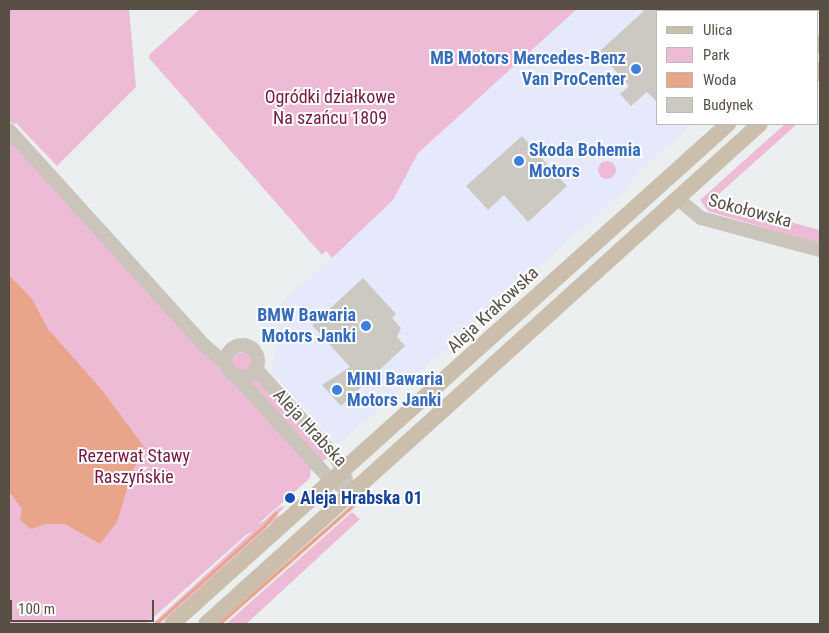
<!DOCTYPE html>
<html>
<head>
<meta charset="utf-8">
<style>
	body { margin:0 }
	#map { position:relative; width:829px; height:633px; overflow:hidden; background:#ecefef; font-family:"Roboto Condensed",sans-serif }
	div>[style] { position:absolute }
	.commercial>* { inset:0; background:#e5e9fb }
	.green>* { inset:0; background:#edbbd5; transform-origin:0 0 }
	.round { border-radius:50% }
	.water>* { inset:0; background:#e8a589 }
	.stream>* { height:3px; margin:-1.5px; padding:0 1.5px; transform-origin:1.5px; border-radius:1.5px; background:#e8a589 }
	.building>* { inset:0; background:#ccc9c3 }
	.minor>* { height:14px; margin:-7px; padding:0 7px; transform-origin:7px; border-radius:7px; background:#cbc4bb }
	.minor>.ring { margin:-7px; padding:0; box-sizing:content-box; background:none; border:14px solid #cbc4bb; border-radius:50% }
	.major>* { height:16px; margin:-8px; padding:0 8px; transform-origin:8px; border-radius:8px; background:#cbbeac }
	.dots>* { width:14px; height:14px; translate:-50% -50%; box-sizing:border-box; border:2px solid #fff; border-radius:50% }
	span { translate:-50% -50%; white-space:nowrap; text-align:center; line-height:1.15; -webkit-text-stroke:4px #fff; paint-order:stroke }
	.shop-label { font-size:18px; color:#366cbe; font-weight:700 }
	.right { translate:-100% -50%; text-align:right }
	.left { translate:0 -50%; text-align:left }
	.park-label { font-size:18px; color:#771940 }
	.street-label { font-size:18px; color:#595045 }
	.transit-label { font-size:18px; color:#164399; font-weight:700 }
	.frame { position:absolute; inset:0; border:10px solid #595045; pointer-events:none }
	.legend { position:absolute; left:656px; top:10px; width:162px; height:115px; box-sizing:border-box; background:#fff; border:1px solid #bdb9b5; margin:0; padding:6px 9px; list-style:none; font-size:15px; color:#595045 }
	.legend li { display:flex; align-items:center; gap:10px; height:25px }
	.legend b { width:25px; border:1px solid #bdb9b5 }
	.scale { position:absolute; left:10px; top:600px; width:144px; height:22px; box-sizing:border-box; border:2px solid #595045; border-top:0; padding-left:6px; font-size:15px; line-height:18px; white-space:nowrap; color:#595045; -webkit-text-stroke:4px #fff; paint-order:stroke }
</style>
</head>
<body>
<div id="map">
	<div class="commercial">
		<i style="clip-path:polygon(577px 9px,820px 9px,820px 14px,818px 16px,818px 11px,658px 11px,658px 124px,693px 124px,637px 173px,627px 188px,338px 445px,271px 372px,277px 344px,259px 324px,393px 200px,418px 153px)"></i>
	</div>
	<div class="green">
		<i style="clip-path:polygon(9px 9px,129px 9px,136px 87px,57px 166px,16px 123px,13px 124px,9px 120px)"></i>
		<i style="clip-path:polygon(200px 9px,577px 9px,418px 153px,393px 200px,332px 258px,326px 251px,322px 255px,149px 58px,150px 54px)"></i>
		<i style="clip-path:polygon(785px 124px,797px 124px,719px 194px,715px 202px,820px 230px,820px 244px,714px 213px,708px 211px,700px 200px)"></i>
		<i style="clip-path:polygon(9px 137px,311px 468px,310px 478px,146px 624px,9px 624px)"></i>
		<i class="round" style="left:598px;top:161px;width:18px;height:18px"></i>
		<i class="round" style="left:233px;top:352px;width:20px;height:20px"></i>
		<i style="left:256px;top:375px;width:109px;height:11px;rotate:48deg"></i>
		<i style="clip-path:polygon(367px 493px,369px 495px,222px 624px,215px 624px)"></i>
		<i style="left:325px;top:497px;width:5px;height:191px;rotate:68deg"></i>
		<i style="clip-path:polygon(285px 506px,263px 532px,160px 624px,152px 624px,278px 508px)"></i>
		<i style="clip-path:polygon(352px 512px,360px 519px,246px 624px,226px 624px)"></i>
	</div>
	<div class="water">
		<i style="clip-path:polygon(9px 275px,32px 299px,48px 329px,101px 389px,145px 448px,133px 470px,117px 522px,100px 544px,65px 524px,46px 524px,31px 529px,20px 520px,22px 509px,9px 491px)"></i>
	</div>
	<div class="stream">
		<i style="left:155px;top:624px;width:147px;rotate:-42deg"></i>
		<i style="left:264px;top:526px;width:18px;rotate:-49deg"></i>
		<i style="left:219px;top:624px;width:176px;rotate:-41.6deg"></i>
	</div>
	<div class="building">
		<i style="clip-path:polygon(646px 9px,658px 9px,658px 103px,647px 92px,631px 106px,620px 94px,629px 86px,599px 52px)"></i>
		<i style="clip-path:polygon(522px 136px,567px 186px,528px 222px,504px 195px,488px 210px,466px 186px)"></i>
		<i style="clip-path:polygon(363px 278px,396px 314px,392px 318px,401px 328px,397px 337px,405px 346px,341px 406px,322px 385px,350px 367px,312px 325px)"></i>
	</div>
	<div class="minor">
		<i style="left:9px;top:130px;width:290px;rotate:47.8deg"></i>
		<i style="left:204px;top:345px;width:29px;rotate:41deg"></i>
		<i style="left:677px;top:198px;width:31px;rotate:40deg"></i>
		<i style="left:701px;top:218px;width:123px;rotate:15.1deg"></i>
		<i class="ring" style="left:226px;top:345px;width:18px;height:18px"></i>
		<i style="left:257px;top:370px;width:120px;rotate:48deg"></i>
		<i style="left:337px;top:459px;width:22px;rotate:66deg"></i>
		<i style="left:238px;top:378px;width:132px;rotate:47.8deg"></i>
		<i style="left:327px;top:476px;width:32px;rotate:35deg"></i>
	</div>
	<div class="major">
		<i style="left:818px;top:45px;width:3px;rotate:-45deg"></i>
		<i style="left:818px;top:73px;width:4px;rotate:-56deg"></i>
		<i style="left:172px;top:624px;width:748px;rotate:-41.96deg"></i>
		<i style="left:206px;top:624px;width:746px;rotate:-42.07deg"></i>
	</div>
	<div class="dots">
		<i style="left:636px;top:69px;background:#3f7fe0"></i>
		<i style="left:519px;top:161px;background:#3f7fe0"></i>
		<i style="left:366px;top:326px;background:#3f7fe0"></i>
		<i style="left:337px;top:390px;background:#3f7fe0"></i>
		<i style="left:290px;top:498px;background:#1a4fb4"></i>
	</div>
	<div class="shop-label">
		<span class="right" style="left:626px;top:69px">MB Motors Mercedes-Benz<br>Van ProCenter</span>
		<span class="left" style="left:529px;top:161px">Skoda Bohemia<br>Motors</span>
		<span class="right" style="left:356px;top:326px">BMW Bawaria<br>Motors Janki</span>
		<span class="left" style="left:347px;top:390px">MINI Bawaria<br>Motors Janki</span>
	</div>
	<div class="park-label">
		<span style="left:330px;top:108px">Ogródki działkowe<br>Na szańcu 1809</span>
		<span style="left:134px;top:467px">Rezerwat Stawy<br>Raszyńskie</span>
	</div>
	<div class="street-label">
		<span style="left:750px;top:211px;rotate:15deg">Sokołowska</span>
		<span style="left:493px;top:310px;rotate:-43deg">Aleja Krakowska</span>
		<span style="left:310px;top:428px;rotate:47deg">Aleja Hrabska</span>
	</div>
	<div class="transit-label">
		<span class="left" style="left:300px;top:498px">Aleja Hrabska 01</span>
	</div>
	<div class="frame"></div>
	<ul class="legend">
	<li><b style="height:6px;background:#cbbeac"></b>Ulica</li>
	<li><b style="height:14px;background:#edbbd5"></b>Park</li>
	<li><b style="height:14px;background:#e8a589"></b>Woda</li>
	<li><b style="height:14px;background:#ccc9c3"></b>Budynek</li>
	</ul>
	<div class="scale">100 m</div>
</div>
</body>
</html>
